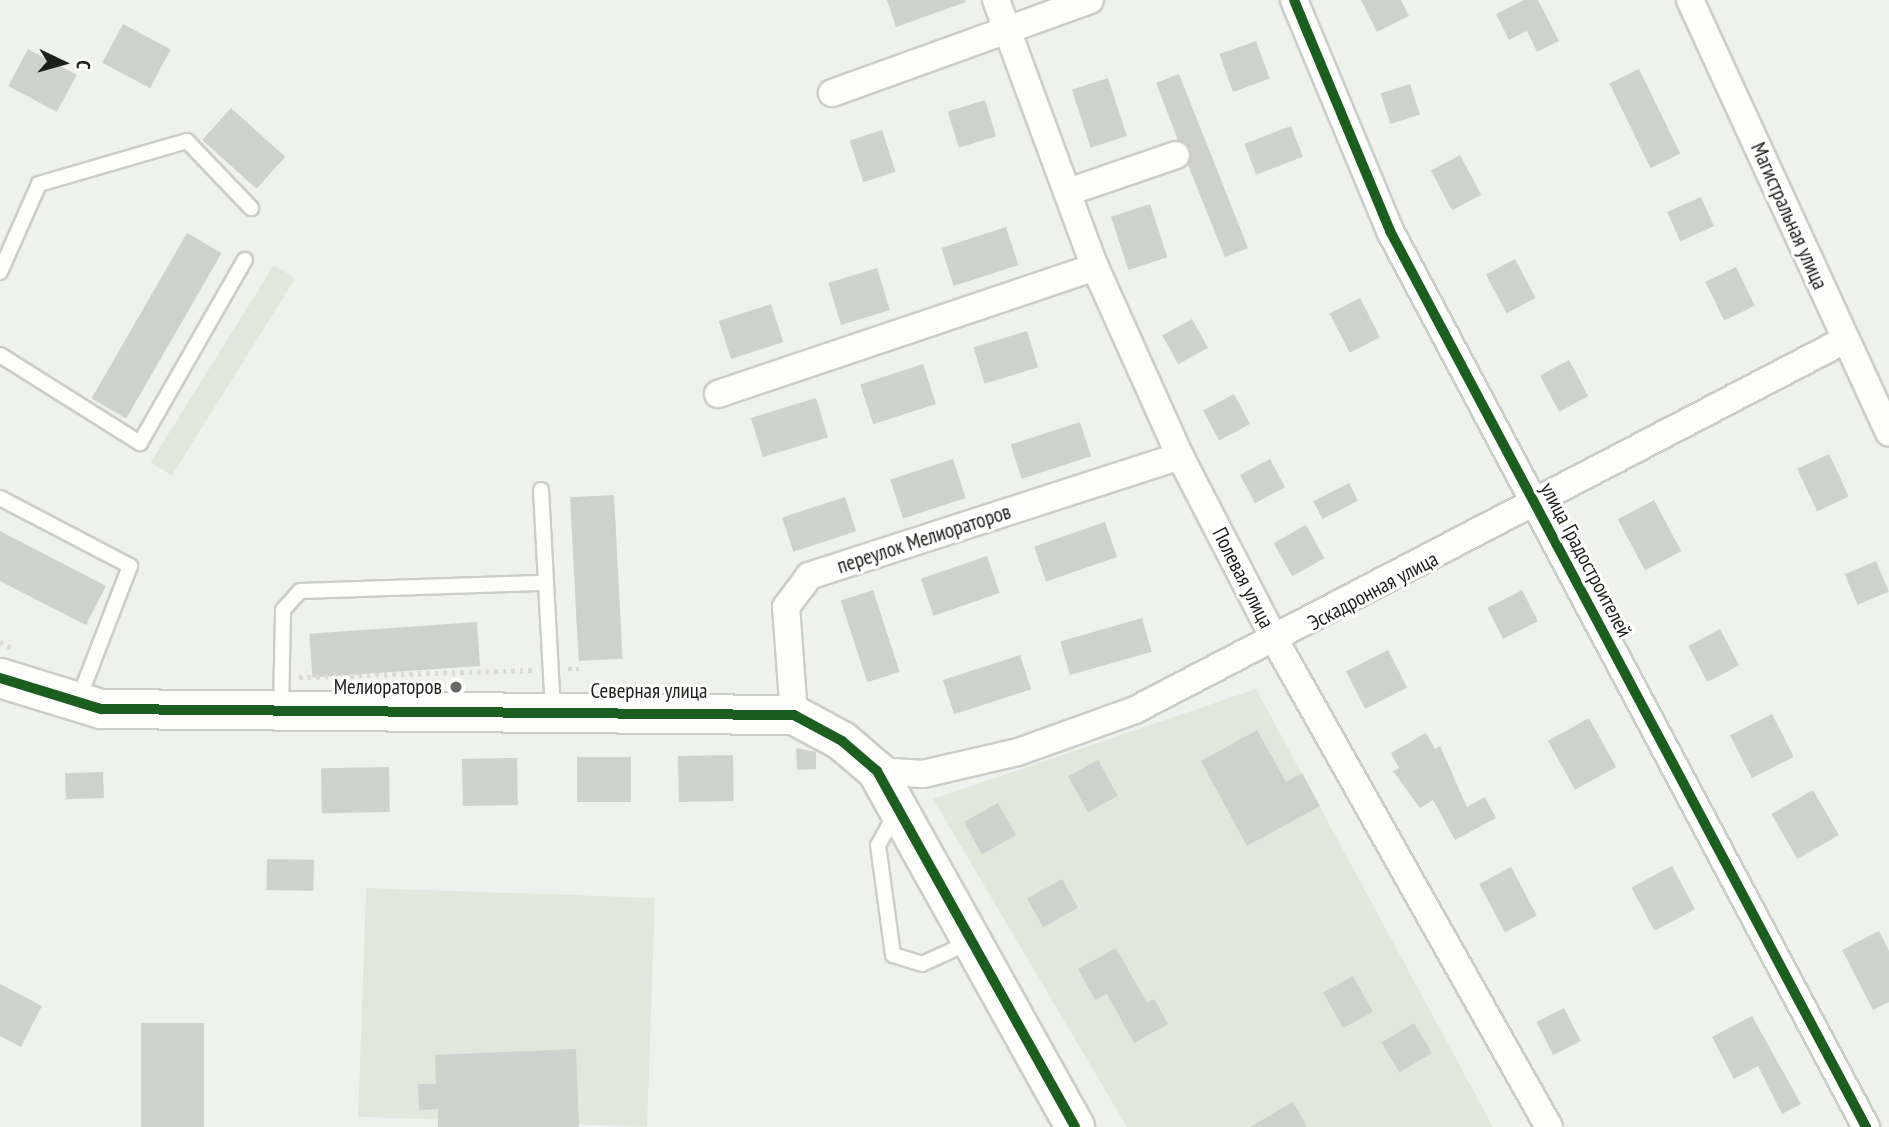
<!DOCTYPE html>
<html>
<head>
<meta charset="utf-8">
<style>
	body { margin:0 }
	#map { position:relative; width:1889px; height:1127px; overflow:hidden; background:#eff2ec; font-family:"PT Sans Narrow",sans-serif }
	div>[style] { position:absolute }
	.built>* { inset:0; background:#e1e7da; transform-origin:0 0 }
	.building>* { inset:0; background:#cfd1cc; transform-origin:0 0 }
	.path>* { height:4.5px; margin-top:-2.25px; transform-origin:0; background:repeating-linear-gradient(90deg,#d9d9d8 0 3.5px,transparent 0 8.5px) }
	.roads { filter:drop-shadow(2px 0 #cbcdc8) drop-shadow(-2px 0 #cbcdc8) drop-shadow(0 2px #cbcdc8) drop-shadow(0 -2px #cbcdc8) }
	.lane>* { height:14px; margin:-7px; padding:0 7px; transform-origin:7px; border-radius:7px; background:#fdfdfc }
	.street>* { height:26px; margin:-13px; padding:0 13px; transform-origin:13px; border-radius:13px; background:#fdfdfc }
	.secondary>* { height:38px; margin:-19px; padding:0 19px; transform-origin:19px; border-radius:19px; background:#fdfdfc }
	.cycleway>* { height:10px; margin:-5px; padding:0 5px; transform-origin:5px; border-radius:5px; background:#1b5e20 }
	.dots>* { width:19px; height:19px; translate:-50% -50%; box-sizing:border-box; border:4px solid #fff; border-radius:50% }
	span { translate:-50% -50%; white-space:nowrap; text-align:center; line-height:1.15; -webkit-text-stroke:6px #fff; paint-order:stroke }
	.street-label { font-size:21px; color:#1d1f1a }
	.poi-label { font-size:21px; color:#1d1f1a }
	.right { translate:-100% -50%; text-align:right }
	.north { position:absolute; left:28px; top:28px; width:70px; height:70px; -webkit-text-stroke:5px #fff; paint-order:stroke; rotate:95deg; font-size:19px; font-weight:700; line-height:28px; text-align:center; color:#1d1f1a }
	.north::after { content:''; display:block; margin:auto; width:24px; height:32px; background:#1d1f1a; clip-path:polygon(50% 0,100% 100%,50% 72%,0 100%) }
</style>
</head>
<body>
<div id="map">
	<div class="built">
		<i style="left:274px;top:265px;width:25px;height:233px;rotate:32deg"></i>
		<i style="clip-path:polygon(1256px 689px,1493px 1127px,1127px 1127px,933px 799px)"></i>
		<i style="left:655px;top:898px;width:229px;height:289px;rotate:92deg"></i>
	</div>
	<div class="building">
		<i style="clip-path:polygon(887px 0,965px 0,966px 2px,896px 27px)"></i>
		<i style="clip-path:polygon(1361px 0,1401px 0,1409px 16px,1377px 32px)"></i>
		<i style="clip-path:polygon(1524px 0,1538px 0,1559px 41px,1537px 52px,1527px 31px,1509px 40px,1496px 14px)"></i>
		<i style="left:123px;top:24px;width:54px;height:44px;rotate:28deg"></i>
		<i style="left:1256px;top:41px;width:40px;height:39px;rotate:70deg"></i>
		<i style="left:28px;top:49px;width:55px;height:42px;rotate:28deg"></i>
		<i style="left:1639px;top:69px;width:94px;height:33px;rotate:64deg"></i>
		<i style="clip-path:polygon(1179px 74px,1248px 248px,1225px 257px,1188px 165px,1191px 149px,1178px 140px,1156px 83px)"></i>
		<i style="left:1108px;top:78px;width:61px;height:38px;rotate:72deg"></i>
		<i style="left:1410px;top:84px;width:32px;height:31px;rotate:72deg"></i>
		<i style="left:985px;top:100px;width:38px;height:39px;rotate:73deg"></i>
		<i style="left:231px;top:108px;width:73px;height:43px;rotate:42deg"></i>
		<i style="left:1291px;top:126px;width:33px;height:50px;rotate:69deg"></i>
		<i style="left:882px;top:130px;width:44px;height:34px;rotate:72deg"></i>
		<i style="left:1460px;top:155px;width:45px;height:33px;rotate:62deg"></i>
		<i style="left:1701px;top:197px;width:32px;height:37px;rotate:66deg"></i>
		<i style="left:1150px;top:204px;width:56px;height:41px;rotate:72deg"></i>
		<i style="left:1006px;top:227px;width:40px;height:68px;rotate:72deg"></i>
		<i style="left:187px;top:233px;width:40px;height:191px;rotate:30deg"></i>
		<i style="left:1515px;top:259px;width:44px;height:33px;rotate:62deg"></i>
		<i style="left:1736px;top:267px;width:43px;height:34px;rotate:64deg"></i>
		<i style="left:877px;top:268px;width:44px;height:51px;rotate:73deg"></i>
		<i style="left:1360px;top:298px;width:44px;height:34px;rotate:63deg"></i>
		<i style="left:771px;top:304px;width:40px;height:55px;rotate:72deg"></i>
		<i style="left:1192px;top:319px;width:33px;height:34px;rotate:61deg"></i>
		<i style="left:1027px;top:331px;width:38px;height:56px;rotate:73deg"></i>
		<i style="left:1569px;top:360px;width:41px;height:33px;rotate:62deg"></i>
		<i style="left:923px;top:364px;width:42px;height:66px;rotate:72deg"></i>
		<i style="left:1234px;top:394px;width:34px;height:35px;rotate:62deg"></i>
		<i style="left:816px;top:398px;width:41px;height:68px;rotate:73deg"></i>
		<i style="left:1080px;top:422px;width:36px;height:73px;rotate:72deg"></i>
		<i style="left:1829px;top:454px;width:47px;height:35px;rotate:65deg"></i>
		<i style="left:953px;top:459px;width:41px;height:66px;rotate:72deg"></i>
		<i style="left:1270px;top:459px;width:32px;height:34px;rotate:62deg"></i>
		<i style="left:1349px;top:483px;width:20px;height:40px;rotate:63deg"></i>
		<i style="left:614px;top:495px;width:164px;height:44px;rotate:87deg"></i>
		<i style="left:845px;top:497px;width:36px;height:66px;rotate:72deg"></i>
		<i style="left:1654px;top:500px;width:58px;height:41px;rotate:62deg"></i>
		<i style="left:1105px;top:522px;width:37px;height:75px;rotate:71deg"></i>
		<i style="left:1306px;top:525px;width:38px;height:37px;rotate:61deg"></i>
		<i style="clip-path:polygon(0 531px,106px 586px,86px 625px,0 581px)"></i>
		<i style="left:987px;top:556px;width:39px;height:70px;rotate:71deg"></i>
		<i style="left:1876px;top:561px;width:33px;height:34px;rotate:67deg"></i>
		<i style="left:873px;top:590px;width:86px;height:34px;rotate:72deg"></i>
		<i style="left:1522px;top:590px;width:35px;height:39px;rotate:63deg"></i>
		<i style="left:1142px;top:618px;width:35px;height:85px;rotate:74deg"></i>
		<i style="left:477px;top:622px;width:44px;height:168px;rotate:86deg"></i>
		<i style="left:1720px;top:629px;width:41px;height:36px;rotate:62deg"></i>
		<i style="left:1388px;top:650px;width:42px;height:47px;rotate:63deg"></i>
		<i style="left:1020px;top:655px;width:36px;height:81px;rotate:72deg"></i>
		<i style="left:1772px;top:714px;width:48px;height:47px;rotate:63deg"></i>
		<i style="left:1589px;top:718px;width:56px;height:47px;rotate:61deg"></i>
		<i style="clip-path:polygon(1257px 730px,1286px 782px,1302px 773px,1320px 806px,1247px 846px,1201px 761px)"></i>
		<i style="clip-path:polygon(1426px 733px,1435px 749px,1440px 746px,1467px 807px,1485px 797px,1496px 818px,1455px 840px,1433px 800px,1420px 808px,1393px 771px,1399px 768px,1391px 753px)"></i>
		<i style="clip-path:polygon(796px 748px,816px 752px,816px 769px,797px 770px)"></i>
		<i style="left:733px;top:755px;width:46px;height:55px;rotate:89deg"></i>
		<i style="left:577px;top:757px;width:54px;height:45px"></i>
		<i style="left:517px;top:758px;width:47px;height:55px;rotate:89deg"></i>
		<i style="left:1098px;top:760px;width:41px;height:34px;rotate:61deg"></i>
		<i style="left:389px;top:767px;width:45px;height:68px;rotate:89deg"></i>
		<i style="left:103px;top:772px;width:26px;height:38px;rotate:88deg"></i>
		<i style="left:1813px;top:790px;width:52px;height:48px;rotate:60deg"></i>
		<i style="left:998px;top:803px;width:37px;height:39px;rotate:61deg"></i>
		<i style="left:267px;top:859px;width:47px;height:31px;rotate:1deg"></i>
		<i style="left:1672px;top:866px;width:49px;height:46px;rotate:62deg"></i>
		<i style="left:1511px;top:867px;width:55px;height:36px;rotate:62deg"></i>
		<i style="left:1062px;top:879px;width:33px;height:40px;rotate:61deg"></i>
		<i style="clip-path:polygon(1879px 931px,1889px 951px,1889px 1002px,1873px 1010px,1842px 950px)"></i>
		<i style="clip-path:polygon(1116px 948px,1147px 1003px,1154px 999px,1168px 1024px,1134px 1043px,1107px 994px,1095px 1000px,1078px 969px)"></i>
		<i style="left:1353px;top:976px;width:41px;height:34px;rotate:61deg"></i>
		<i style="clip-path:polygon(0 984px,42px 1006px,21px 1047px,0 1036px)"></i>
		<i style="left:1564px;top:1008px;width:37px;height:31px;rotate:63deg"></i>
		<i style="clip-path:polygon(1752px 1016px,1801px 1104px,1782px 1114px,1758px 1066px,1734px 1079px,1712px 1037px)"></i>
		<i style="left:141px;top:1023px;width:63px;height:104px"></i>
		<i style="left:1414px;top:1023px;width:35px;height:38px;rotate:59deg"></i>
		<i style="clip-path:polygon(576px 1049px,579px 1127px,438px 1127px,438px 1109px,419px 1110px,418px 1084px,436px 1084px,435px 1055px)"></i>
		<i style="clip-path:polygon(1293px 1102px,1307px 1127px,1250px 1127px)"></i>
	</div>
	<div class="path">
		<i style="left:0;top:642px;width:13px;rotate:27deg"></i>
		<i style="left:568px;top:669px;width:11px"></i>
		<i style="left:299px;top:677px;width:236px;rotate:-1.7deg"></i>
	</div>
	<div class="roads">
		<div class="lane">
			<i style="left:0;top:272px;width:96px;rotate:-66.1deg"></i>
			<i style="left:39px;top:184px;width:154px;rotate:-16.2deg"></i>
			<i style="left:187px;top:141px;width:93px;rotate:46.3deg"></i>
			<i style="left:0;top:355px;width:165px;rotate:32.2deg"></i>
			<i style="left:140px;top:443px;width:211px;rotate:-60.2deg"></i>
			<i style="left:541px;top:490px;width:220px;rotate:86.9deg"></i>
			<i style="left:0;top:498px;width:147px;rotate:27.6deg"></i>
			<i style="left:130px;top:566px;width:145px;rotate:111.1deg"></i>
			<i style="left:281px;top:709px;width:99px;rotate:-88.8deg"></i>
			<i style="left:283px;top:610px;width:25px;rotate:-48deg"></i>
			<i style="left:300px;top:591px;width:246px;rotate:-1.9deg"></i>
			<i style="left:896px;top:813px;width:37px;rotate:119deg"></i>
			<i style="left:878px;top:845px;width:111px;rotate:82.2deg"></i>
			<i style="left:893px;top:955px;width:30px;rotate:17deg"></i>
			<i style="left:922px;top:964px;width:53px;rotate:-24.6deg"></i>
		</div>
		<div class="street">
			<i style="left:996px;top:0;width:285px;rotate:69.7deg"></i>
			<i style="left:1095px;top:267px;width:207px;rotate:65.8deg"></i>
			<i style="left:1180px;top:456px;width:209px;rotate:62.7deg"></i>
			<i style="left:1276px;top:642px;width:557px;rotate:60.63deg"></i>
			<i style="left:1294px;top:0;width:250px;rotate:67.4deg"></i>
			<i style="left:1390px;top:231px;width:1015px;rotate:62.02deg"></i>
			<i style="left:1690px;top:0;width:476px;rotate:65.3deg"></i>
			<i style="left:832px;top:93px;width:274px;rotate:-19.8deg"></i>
			<i style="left:1068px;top:192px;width:114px;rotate:-18.9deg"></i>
			<i style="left:718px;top:394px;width:398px;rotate:-18.6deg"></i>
			<i style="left:794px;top:715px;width:108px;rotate:-94.2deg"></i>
			<i style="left:786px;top:607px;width:39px;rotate:-53deg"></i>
			<i style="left:809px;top:576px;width:390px;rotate:-17.9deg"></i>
			<i style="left:877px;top:771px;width:46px;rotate:3.7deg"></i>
			<i style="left:923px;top:774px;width:98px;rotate:-13deg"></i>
			<i style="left:1018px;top:752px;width:124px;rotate:-19.7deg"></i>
			<i style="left:1135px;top:710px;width:801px;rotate:-27.53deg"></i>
		</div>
		<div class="secondary">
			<i style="left:0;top:678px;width:106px;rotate:17.1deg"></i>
			<i style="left:101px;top:709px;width:693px;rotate:0.5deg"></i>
			<i style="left:794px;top:715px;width:55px;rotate:28.4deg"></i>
			<i style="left:842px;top:741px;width:46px;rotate:40.6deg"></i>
			<i style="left:877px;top:771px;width:407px;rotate:60.9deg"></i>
		</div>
	</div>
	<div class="cycleway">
		<i style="left:1294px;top:0;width:250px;rotate:67.4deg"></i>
		<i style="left:1390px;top:231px;width:1015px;rotate:62.02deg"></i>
		<i style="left:0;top:678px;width:106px;rotate:17.1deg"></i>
		<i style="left:101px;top:709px;width:693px;rotate:0.5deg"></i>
		<i style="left:794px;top:715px;width:55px;rotate:28.4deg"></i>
		<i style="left:842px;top:741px;width:46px;rotate:40.6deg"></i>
		<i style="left:877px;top:771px;width:407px;rotate:60.9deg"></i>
	</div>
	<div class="dots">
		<i style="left:456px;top:687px;background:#666964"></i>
	</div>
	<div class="street-label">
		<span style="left:1789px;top:216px;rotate:66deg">Магистральная улица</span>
		<span style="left:924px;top:539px;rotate:-18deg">переулок Мелиораторов</span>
		<span style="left:1586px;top:560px;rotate:62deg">улица Градостроителей</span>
		<span style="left:1243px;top:578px;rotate:63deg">Полевая улица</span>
		<span style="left:1373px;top:591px;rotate:-28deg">Эскадронная улица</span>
		<span style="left:649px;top:691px">Северная улица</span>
	</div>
	<div class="poi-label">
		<span class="right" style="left:442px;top:687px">Мелиораторов</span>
	</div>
	<div class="north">С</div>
</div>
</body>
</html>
